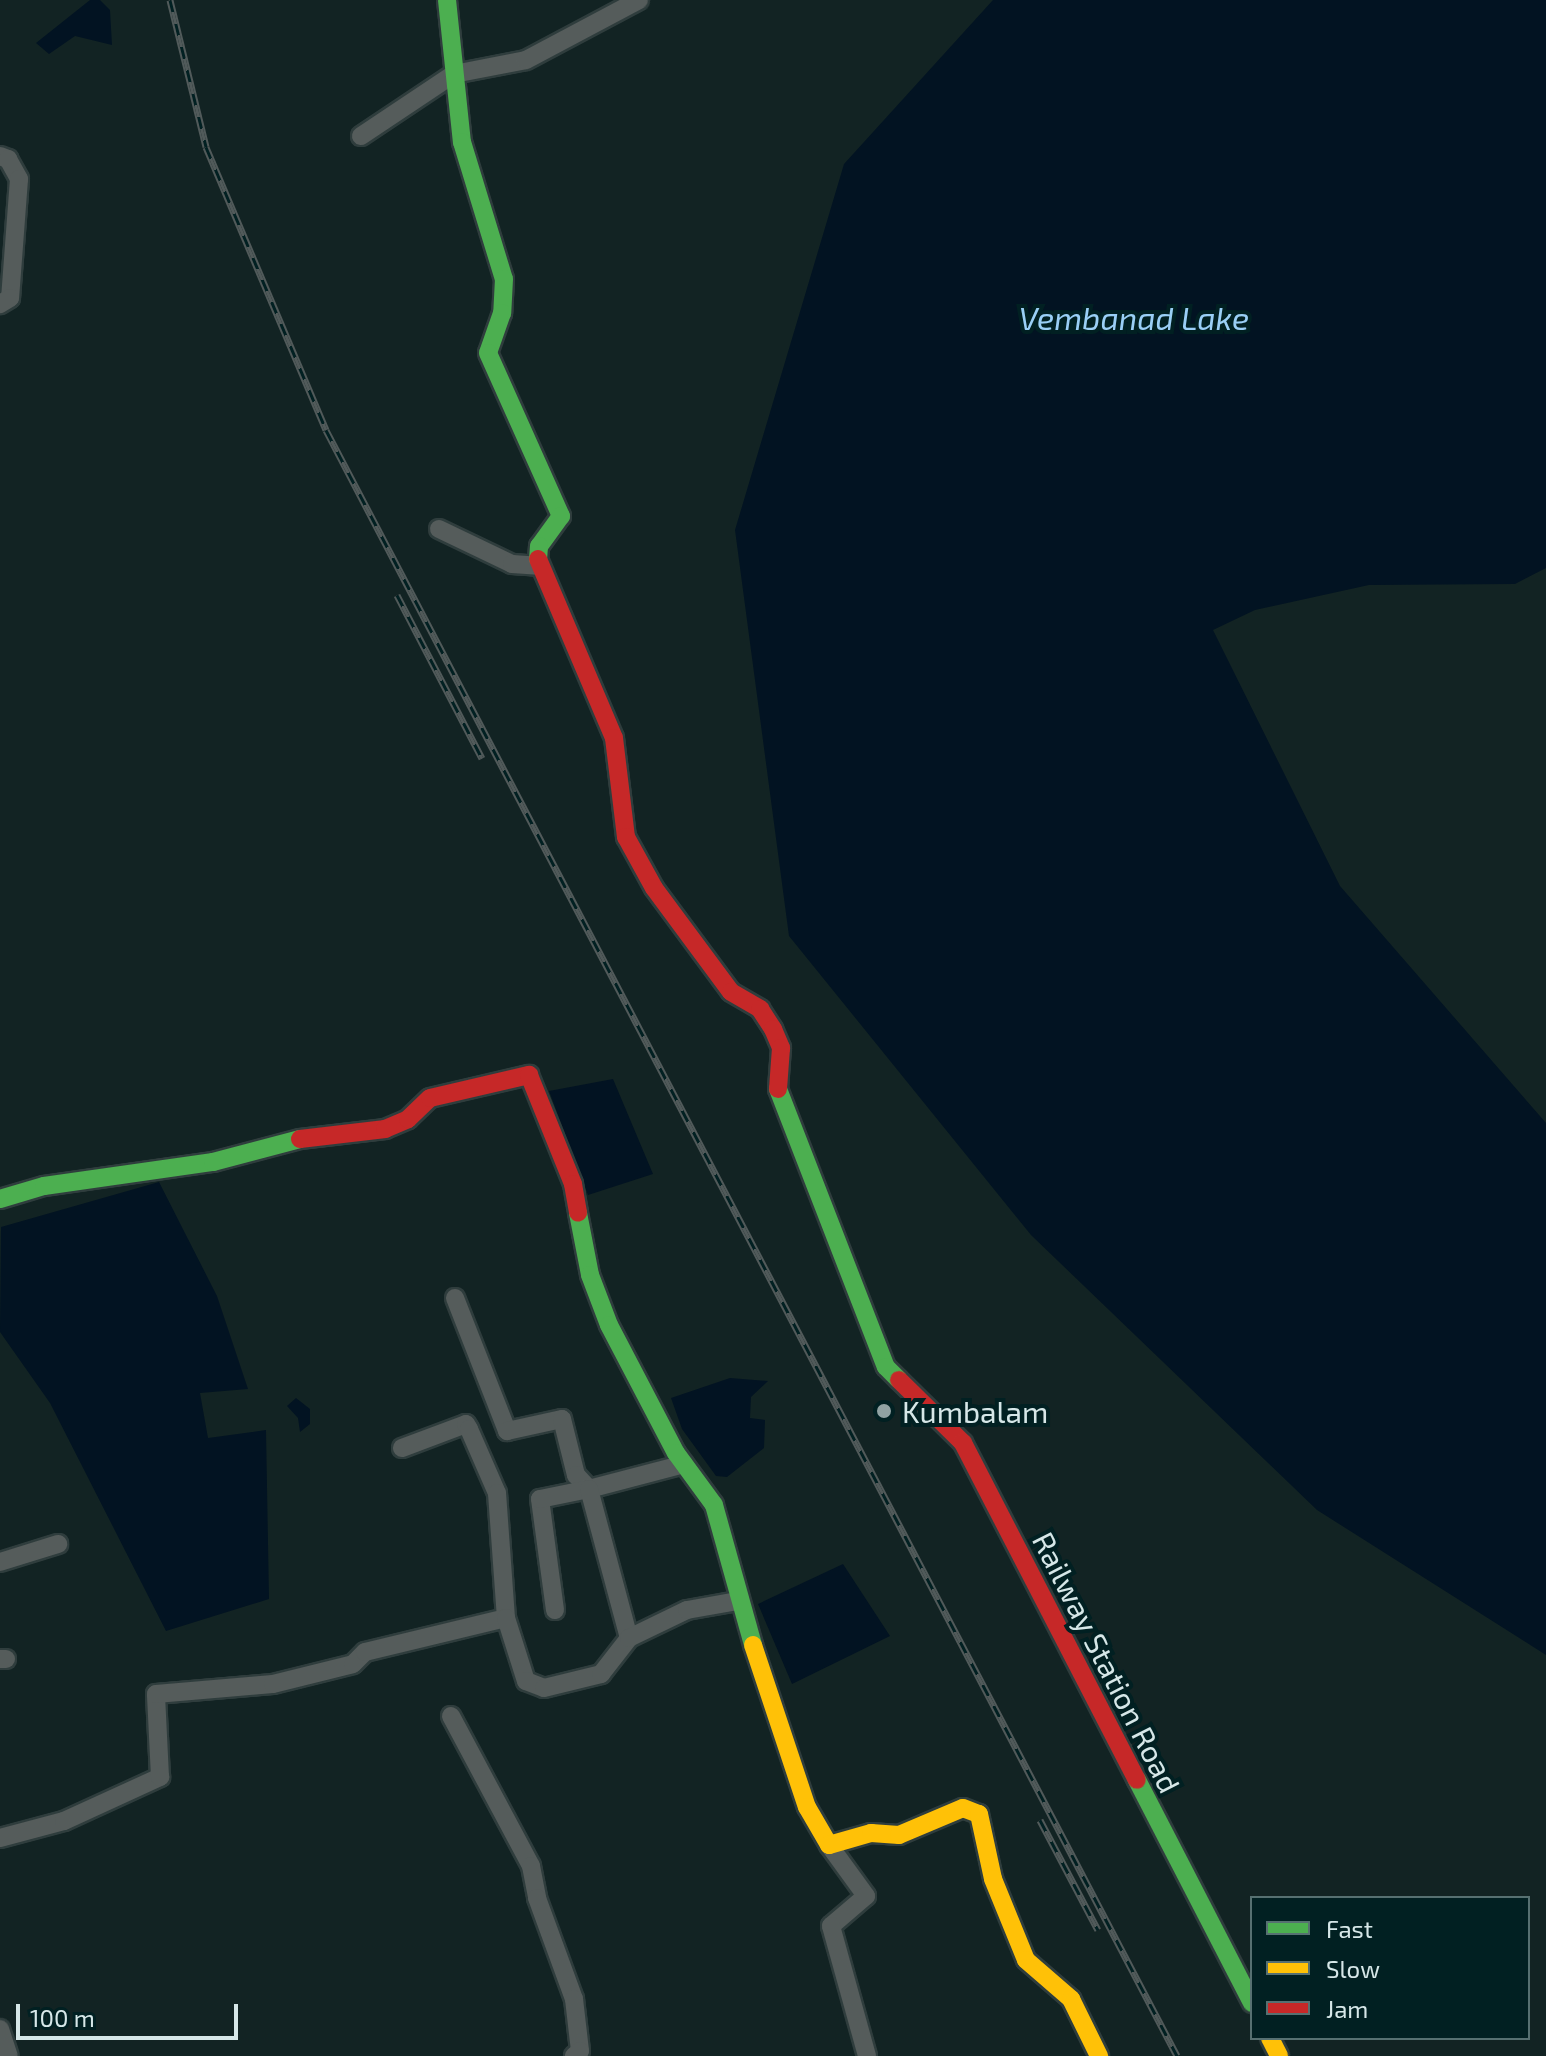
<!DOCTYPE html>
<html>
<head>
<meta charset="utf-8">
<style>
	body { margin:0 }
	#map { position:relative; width:1546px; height:2056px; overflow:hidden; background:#122323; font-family:"Exo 2",sans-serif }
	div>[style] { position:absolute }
	.water>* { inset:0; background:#021322 }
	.roads { filter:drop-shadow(2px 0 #2f3d3d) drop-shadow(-2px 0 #2f3d3d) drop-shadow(0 2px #2f3d3d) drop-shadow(0 -2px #2f3d3d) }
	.street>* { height:18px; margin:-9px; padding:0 9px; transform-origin:9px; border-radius:9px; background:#555c5b }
	.fast>* { height:18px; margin:-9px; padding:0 9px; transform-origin:9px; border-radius:9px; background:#4caf50 }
	.slow>* { height:18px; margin:-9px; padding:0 9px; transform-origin:9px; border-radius:9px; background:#ffc107 }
	.jam>* { height:18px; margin:-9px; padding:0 9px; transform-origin:9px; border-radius:9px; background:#c62828 }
	.rail>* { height:7px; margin-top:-3.5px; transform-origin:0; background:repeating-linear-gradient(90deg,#012022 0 12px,#515a5a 0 24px); box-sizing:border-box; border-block:2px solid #515a5a }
	.dots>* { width:22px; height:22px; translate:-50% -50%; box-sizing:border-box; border:4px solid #012022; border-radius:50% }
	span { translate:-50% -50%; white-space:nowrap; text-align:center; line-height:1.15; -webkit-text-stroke:8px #012022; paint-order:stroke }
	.poi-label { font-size:30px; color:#d6e7e8 }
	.left { translate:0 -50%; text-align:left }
	.street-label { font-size:30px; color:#d6e7e8 }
	.water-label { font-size:32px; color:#9acff6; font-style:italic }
	.legend { position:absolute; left:1250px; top:1896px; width:280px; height:144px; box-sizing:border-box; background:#012022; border:2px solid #567071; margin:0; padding:10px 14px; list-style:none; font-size:24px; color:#d6e7e8 }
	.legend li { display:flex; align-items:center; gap:16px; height:40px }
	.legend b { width:40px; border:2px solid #567071 }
	.scale { position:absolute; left:16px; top:2004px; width:222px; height:36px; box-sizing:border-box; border:4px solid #d6e7e8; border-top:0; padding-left:10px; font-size:24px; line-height:28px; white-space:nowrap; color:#d6e7e8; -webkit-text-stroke:6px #012022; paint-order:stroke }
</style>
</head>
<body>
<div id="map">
	<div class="water">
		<i style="clip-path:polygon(90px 0,100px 0,110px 10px,112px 45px,75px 36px,49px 54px,36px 43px)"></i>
		<i style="clip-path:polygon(993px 0,1546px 0,1546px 568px,1515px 584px,1369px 585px,1255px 610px,1213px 630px,1340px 886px,1546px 1123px,1546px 1655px,1317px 1510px,1031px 1235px,789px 936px,735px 530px,844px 164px)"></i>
		<i style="clip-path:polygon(613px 1079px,653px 1174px,588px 1195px,549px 1091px)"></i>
		<i style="clip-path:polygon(159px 1182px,217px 1296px,248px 1389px,200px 1393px,208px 1438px,266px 1430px,269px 1599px,166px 1631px,50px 1403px,0 1332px,1px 1227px)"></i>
		<i style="clip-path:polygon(730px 1378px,768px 1381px,751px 1397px,750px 1418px,765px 1420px,764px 1448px,727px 1477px,716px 1476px,682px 1429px,671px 1398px)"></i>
		<i style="clip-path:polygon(296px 1398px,310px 1409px,310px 1424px,300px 1432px,298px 1418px,287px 1406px)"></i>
		<i style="clip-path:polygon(843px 1564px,890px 1636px,792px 1684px,758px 1604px)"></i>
	</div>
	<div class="roads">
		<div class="street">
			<i style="left:361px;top:136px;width:112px;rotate:-33.7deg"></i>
			<i style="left:454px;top:74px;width:73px;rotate:-11deg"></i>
			<i style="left:526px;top:60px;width:128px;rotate:-28deg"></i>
			<i style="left:0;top:156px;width:9px;rotate:21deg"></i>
			<i style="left:8px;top:159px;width:23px;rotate:61deg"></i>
			<i style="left:19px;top:179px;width:119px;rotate:94.3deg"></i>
			<i style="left:10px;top:298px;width:12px;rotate:149deg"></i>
			<i style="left:439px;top:529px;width:81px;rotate:25.6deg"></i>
			<i style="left:512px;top:564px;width:26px;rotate:4deg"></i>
			<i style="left:455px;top:1298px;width:143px;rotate:68.6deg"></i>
			<i style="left:507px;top:1431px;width:56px;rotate:-12.3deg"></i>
			<i style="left:562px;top:1419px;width:58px;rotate:76deg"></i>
			<i style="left:576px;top:1475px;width:19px;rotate:47deg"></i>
			<i style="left:589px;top:1489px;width:98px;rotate:-14.7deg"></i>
			<i style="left:402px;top:1448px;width:68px;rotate:-20.6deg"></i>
			<i style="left:466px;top:1424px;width:6px;rotate:59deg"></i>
			<i style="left:469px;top:1429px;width:70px;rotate:66.4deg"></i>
			<i style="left:497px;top:1493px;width:125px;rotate:85.9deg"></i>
			<i style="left:0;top:1562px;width:61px;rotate:-17.2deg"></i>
			<i style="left:555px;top:1610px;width:112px;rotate:-97.7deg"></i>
			<i style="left:540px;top:1499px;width:50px;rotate:-11.5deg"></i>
			<i style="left:589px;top:1489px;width:154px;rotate:75deg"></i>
			<i style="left:0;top:1659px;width:6px"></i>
			<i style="left:451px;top:1716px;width:170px;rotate:61.9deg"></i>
			<i style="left:531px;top:1866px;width:33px;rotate:79deg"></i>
			<i style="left:537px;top:1898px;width:108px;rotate:69.9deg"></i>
			<i style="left:574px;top:1999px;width:52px;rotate:83.4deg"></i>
			<i style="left:580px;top:2051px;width:8px;rotate:140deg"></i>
			<i style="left:0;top:1838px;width:66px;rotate:-14.9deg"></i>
			<i style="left:64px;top:1821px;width:106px;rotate:-24.6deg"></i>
			<i style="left:160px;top:1777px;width:83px;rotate:-92.8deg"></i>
			<i style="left:156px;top:1694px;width:117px;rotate:-4.9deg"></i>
			<i style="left:273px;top:1684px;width:82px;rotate:-14deg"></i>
			<i style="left:353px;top:1664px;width:17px;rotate:-45deg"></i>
			<i style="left:365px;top:1652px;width:145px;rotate:-13.6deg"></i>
			<i style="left:506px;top:1618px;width:66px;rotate:72.4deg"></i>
			<i style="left:526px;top:1681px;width:19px;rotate:21deg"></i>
			<i style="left:544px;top:1688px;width:59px;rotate:-13.8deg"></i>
			<i style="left:601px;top:1674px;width:46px;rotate:-52.1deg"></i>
			<i style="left:629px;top:1638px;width:64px;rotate:-25.8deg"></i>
			<i style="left:687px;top:1610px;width:52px;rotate:-10deg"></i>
			<i style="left:829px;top:1845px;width:63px;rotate:54deg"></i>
			<i style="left:866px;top:1896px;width:46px;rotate:139.4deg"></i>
			<i style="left:831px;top:1926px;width:135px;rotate:74.5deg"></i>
			<i style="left:0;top:2029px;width:28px;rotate:72deg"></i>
		</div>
		<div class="fast">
			<i style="left:447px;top:0;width:143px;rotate:84deg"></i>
			<i style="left:462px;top:142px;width:143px;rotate:73deg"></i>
			<i style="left:504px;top:279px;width:34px;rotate:93deg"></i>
			<i style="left:502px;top:313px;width:42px;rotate:109.3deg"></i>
			<i style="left:488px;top:353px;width:179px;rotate:65.9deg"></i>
			<i style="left:561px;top:516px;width:37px;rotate:126deg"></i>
			<i style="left:539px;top:546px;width:13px;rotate:94deg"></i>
			<i style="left:778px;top:1089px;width:298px;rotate:68.8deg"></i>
			<i style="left:886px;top:1367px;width:18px;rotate:45deg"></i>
			<i style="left:0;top:1199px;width:46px;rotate:-16.5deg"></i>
			<i style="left:44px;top:1186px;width:171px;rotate:-8.1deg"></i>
			<i style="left:213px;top:1162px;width:90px;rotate:-14.8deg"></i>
			<i style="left:578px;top:1213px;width:63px;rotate:79deg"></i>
			<i style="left:590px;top:1275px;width:53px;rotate:69.2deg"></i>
			<i style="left:609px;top:1325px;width:144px;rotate:62.4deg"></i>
			<i style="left:676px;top:1453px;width:64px;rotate:53.8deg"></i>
			<i style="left:714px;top:1505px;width:145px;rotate:74.4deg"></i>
			<i style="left:1137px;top:1780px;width:251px;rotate:62.7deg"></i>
		</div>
		<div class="slow">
			<i style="left:753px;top:1645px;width:171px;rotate:71.6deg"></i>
			<i style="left:807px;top:1807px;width:44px;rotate:59.9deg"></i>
			<i style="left:829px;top:1845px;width:44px;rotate:-15.9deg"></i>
			<i style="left:871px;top:1833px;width:28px;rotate:4deg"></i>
			<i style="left:899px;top:1835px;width:69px;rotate:-22.9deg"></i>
			<i style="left:963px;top:1808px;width:17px;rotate:21deg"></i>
			<i style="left:979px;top:1814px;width:66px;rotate:77.8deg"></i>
			<i style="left:993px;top:1879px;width:87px;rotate:67.8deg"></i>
			<i style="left:1026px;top:1960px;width:60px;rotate:40.9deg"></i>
			<i style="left:1071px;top:1999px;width:64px;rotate:63.8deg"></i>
			<i style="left:1270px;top:2038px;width:20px;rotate:63deg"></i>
		</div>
		<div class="jam">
			<i style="left:538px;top:559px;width:194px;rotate:67deg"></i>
			<i style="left:614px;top:738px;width:100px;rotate:83.1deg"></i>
			<i style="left:626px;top:837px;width:58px;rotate:61.2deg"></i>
			<i style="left:654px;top:888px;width:129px;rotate:53.5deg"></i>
			<i style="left:731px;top:992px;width:34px;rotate:30deg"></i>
			<i style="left:760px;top:1009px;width:24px;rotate:57deg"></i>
			<i style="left:773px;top:1029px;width:21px;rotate:67deg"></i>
			<i style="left:781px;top:1048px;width:41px;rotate:94.2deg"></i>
			<i style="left:300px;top:1139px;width:86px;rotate:-6.7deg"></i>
			<i style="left:385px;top:1129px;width:25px;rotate:-23deg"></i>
			<i style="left:408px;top:1119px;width:30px;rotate:-44deg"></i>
			<i style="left:430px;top:1098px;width:102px;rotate:-13.1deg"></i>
			<i style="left:529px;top:1075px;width:118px;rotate:68deg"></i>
			<i style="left:573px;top:1184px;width:29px;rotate:80deg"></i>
			<i style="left:899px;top:1380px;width:90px;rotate:44.5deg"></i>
			<i style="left:963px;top:1443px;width:379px;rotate:62.7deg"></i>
		</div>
	</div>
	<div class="rail">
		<i style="left:170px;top:0;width:151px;rotate:76.2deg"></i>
		<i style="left:206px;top:147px;width:307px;rotate:67deg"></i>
		<i style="left:326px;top:430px;width:1835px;rotate:62.37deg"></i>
		<i style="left:397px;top:595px;width:184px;rotate:62.5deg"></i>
		<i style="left:1040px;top:1820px;width:124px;rotate:62.2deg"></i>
	</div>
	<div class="dots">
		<i style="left:884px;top:1411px;background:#91a2a3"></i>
	</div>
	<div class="poi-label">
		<span class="left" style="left:902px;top:1411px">Kumbalam</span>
	</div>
	<div class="street-label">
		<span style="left:1107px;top:1662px;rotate:63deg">Railway Station Road</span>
	</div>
	<div class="water-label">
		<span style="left:1134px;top:317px">Vembanad Lake</span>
	</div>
	<ul class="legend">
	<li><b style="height:10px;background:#4caf50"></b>Fast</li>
	<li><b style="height:10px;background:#ffc107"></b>Slow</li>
	<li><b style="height:10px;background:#c62828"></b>Jam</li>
	</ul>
	<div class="scale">100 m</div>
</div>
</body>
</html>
